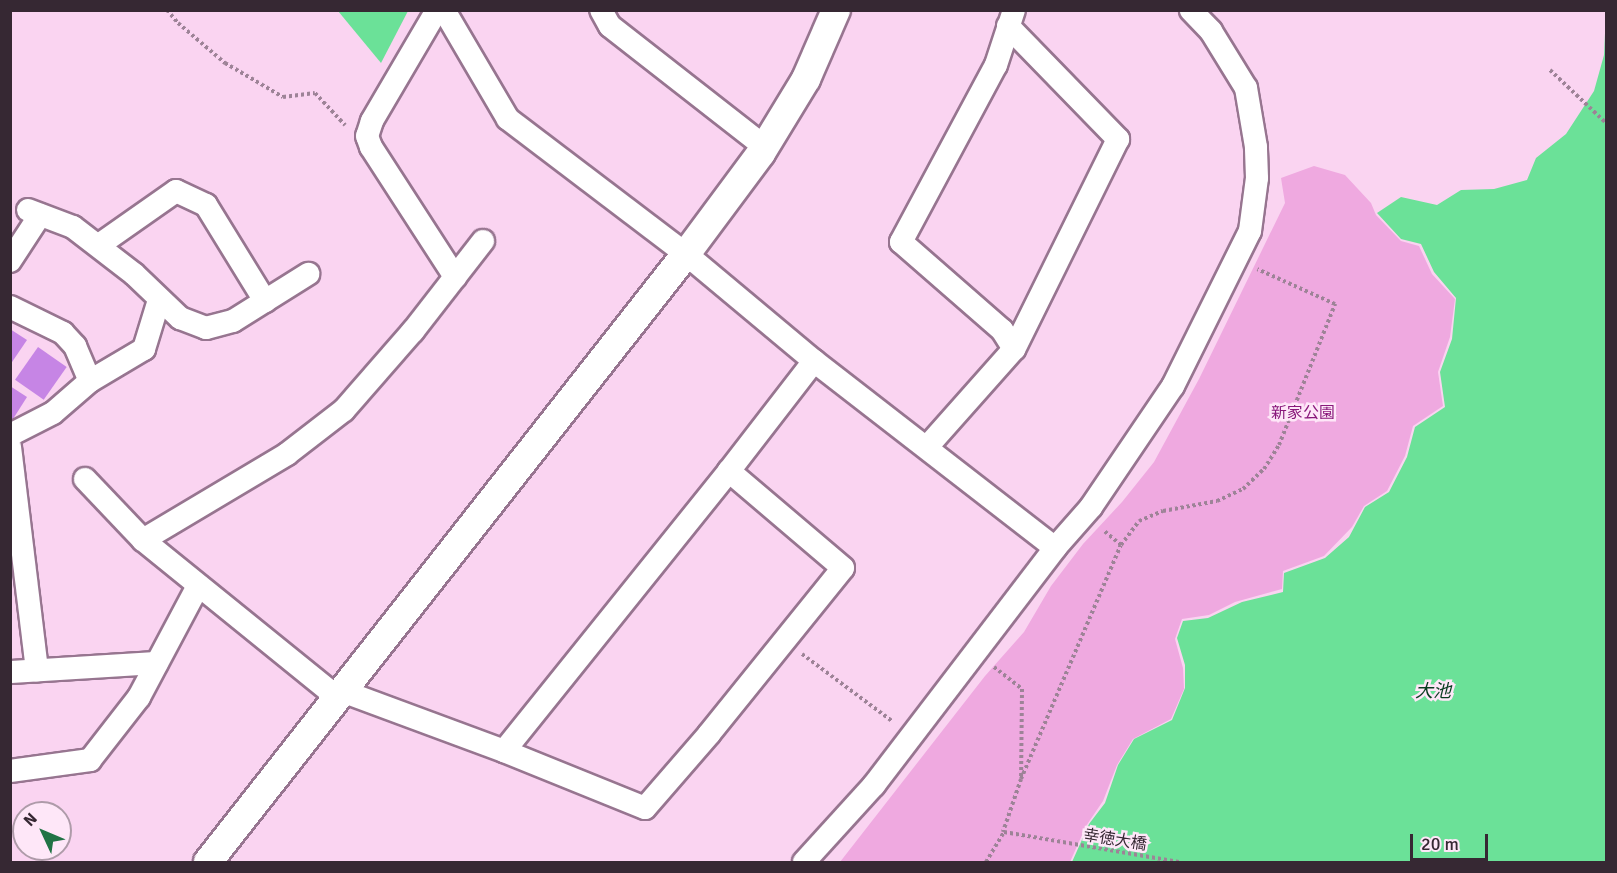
<!DOCTYPE html>
<html>
<head>
<meta charset="utf-8">
<style>
	body { margin:0 }
	#map { position:relative; width:1617px; height:873px; overflow:hidden; background:#fad4f1; font-family:Signika,"Noto Sans JP",sans-serif }
	div>[style] { position:absolute }
	.green>* { inset:0; background:#efa9e0 }
	.water>* { inset:0; background:#6be198 }
	.building>* { inset:0; background:#c685e5; transform-origin:0 0 }
	.path>* { height:4px; margin-top:-2px; transform-origin:0; background:repeating-linear-gradient(90deg,#9d8397 0 3px,transparent 0 6px) }
	.roads { filter:drop-shadow(2px 0 #977590) drop-shadow(-2px 0 #977590) drop-shadow(0 2px #977590) drop-shadow(0 -2px #977590) }
	.minor>* { height:22px; margin:-11px; padding:0 11px; transform-origin:11px; border-radius:11px; background:#fff }
	.tertiary>* { height:28px; margin:-14px; padding:0 14px; transform-origin:14px; border-radius:14px; background:#fff }
	span { translate:-50% -50%; white-space:nowrap; text-align:center; line-height:1.15; -webkit-text-stroke:5px #fee7f8; paint-order:stroke }
	.park-label { font-size:16px; color:#89187b }
	.street-label { font-size:16px; color:#362833 }
	.water-label { font-size:18px; color:#093c20; font-style:italic }
	.frame { position:absolute; inset:0; border:12px solid #362833; pointer-events:none }
	.north { position:absolute; left:12px; top:801px; width:60px; height:60px; box-sizing:border-box; background:#fee7f8; border:2px solid #ae9ba9; border-radius:50%; rotate:314deg; font-size:16px; font-weight:700; line-height:24px; text-align:center; color:#362833 }
	.north::after { content:''; display:block; margin:auto; width:21px; height:27px; background:#217345; clip-path:polygon(50% 0,100% 100%,50% 72%,0 100%) }
	.scale { position:absolute; left:1410px; top:834px; width:78px; height:27px; box-sizing:border-box; border:3px solid #362833; border-top:0; padding-left:8px; font-size:18px; line-height:21px; white-space:nowrap; color:#362833; -webkit-text-stroke:4px #fee7f8; paint-order:stroke }
</style>
</head>
<body>
<div id="map">
	<div class="green">
		<i style="clip-path:polygon(1314px 166px,1345px 175px,1371px 203px,1376px 215px,1401px 241px,1419px 246px,1432px 274px,1455px 299px,1450px 337px,1438px 372px,1443px 406px,1413px 426px,1405px 456px,1387px 491px,1364px 506px,1352px 527px,1324px 556px,1283px 571px,1282px 589px,1235px 602px,1209px 615px,1182px 619px,1175px 639px,1183px 668px,1184px 689px,1171px 719px,1133px 739px,1117px 765px,1103px 801px,1086px 826px,1070px 862px,840px 862px,985px 676px,1024px 632px,1051px 586px,1083px 544px,1122px 502px,1154px 462px,1199px 379px,1285px 203px,1281px 178px)"></i>
	</div>
	<div class="water">
		<i style="clip-path:polygon(338px 11px,408px 11px,381px 63px)"></i>
		<i style="clip-path:polygon(1605px 33px,1606px 862px,1072px 862px,1089px 824px,1105px 803px,1118px 765px,1134px 739px,1172px 720px,1185px 688px,1185px 665px,1177px 638px,1183px 621px,1208px 618px,1242px 602px,1283px 592px,1284px 573px,1325px 558px,1349px 537px,1365px 507px,1389px 492px,1407px 457px,1415px 427px,1445px 407px,1440px 372px,1452px 339px,1456px 298px,1434px 272px,1421px 244px,1401px 239px,1377px 213px,1401px 197px,1437px 205px,1461px 190px,1494px 189px,1527px 180px,1536px 158px,1566px 134px,1594px 91px,1604px 55px)"></i>
	</div>
	<div class="building">
		<i style="clip-path:polygon(10px 329px,27px 340px,10px 365px)"></i>
		<i style="left:38px;top:347px;width:35px;height:40px;rotate:35deg"></i>
		<i style="clip-path:polygon(10px 386px,27px 397px,13px 419px,10px 418px)"></i>
	</div>
	<div class="path">
		<i style="left:167px;top:10px;width:17px;rotate:50deg"></i>
		<i style="left:178px;top:23px;width:62px;rotate:40.4deg"></i>
		<i style="left:225px;top:63px;width:67px;rotate:30.4deg"></i>
		<i style="left:283px;top:97px;width:32px;rotate:-7deg"></i>
		<i style="left:315px;top:93px;width:44px;rotate:46.8deg"></i>
		<i style="left:1550px;top:70px;width:77px;rotate:43.4deg"></i>
		<i style="left:1121px;top:545px;width:30px;rotate:-53deg"></i>
		<i style="left:1139px;top:521px;width:26px;rotate:-23deg"></i>
		<i style="left:1163px;top:511px;width:55px;rotate:-10.5deg"></i>
		<i style="left:1217px;top:501px;width:29px;rotate:-25deg"></i>
		<i style="left:1243px;top:489px;width:29px;rotate:-44deg"></i>
		<i style="left:1264px;top:469px;width:28px;rotate:-58deg"></i>
		<i style="left:1279px;top:445px;width:152px;rotate:-68.3deg"></i>
		<i style="left:1335px;top:304px;width:85px;rotate:-155.8deg"></i>
		<i style="left:802px;top:654px;width:112px;rotate:36.7deg"></i>
		<i style="left:994px;top:667px;width:36px;rotate:38deg"></i>
		<i style="left:1022px;top:689px;width:90px;rotate:90.6deg"></i>
		<i style="left:1021px;top:779px;width:56px;rotate:108.8deg"></i>
		<i style="left:1021px;top:779px;width:254px;rotate:-66.9deg"></i>
		<i style="left:1121px;top:545px;width:23px;rotate:-140deg"></i>
		<i style="left:986px;top:862px;width:35px;rotate:-59deg"></i>
		<i style="left:1004px;top:832px;width:179px;rotate:9.7deg"></i>
	</div>
	<div class="roads">
		<div class="minor">
			<i style="left:437px;top:10px;width:129px;rotate:120.4deg"></i>
			<i style="left:372px;top:121px;width:16px;rotate:108deg"></i>
			<i style="left:367px;top:136px;width:12px;rotate:70deg"></i>
			<i style="left:371px;top:147px;width:155px;rotate:57.1deg"></i>
			<i style="left:444px;top:10px;width:126px;rotate:59.6deg"></i>
			<i style="left:508px;top:119px;width:223px;rotate:37.2deg"></i>
			<i style="left:686px;top:254px;width:167px;rotate:39.9deg"></i>
			<i style="left:814px;top:361px;width:305px;rotate:37.8deg"></i>
			<i style="left:601px;top:10px;width:18px;rotate:61deg"></i>
			<i style="left:610px;top:26px;width:197px;rotate:38deg"></i>
			<i style="left:1008px;top:26px;width:158px;rotate:45.8deg"></i>
			<i style="left:1118px;top:139px;width:234px;rotate:116.3deg"></i>
			<i style="left:28px;top:210px;width:48px;rotate:20.7deg"></i>
			<i style="left:73px;top:227px;width:77px;rotate:37.6deg"></i>
			<i style="left:134px;top:274px;width:64px;rotate:43.7deg"></i>
			<i style="left:180px;top:318px;width:28px;rotate:21deg"></i>
			<i style="left:206px;top:328px;width:28px;rotate:-15deg"></i>
			<i style="left:233px;top:321px;width:89px;rotate:-32.1deg"></i>
			<i style="left:99px;top:245px;width:94px;rotate:-35deg"></i>
			<i style="left:176px;top:191px;width:33px;rotate:25deg"></i>
			<i style="left:206px;top:205px;width:113px;rotate:58.4deg"></i>
			<i style="left:10px;top:261px;width:55px;rotate:-56.9deg"></i>
			<i style="left:10px;top:307px;width:59px;rotate:26.1deg"></i>
			<i style="left:63px;top:333px;width:18px;rotate:47deg"></i>
			<i style="left:75px;top:346px;width:38px;rotate:67deg"></i>
			<i style="left:10px;top:435px;width:48px;rotate:-27.1deg"></i>
			<i style="left:53px;top:413px;width:49px;rotate:-40.9deg"></i>
			<i style="left:90px;top:381px;width:63px;rotate:-30.7deg"></i>
			<i style="left:144px;top:349px;width:51px;rotate:-73deg"></i>
			<i style="left:10px;top:447px;width:225px;rotate:83.1deg"></i>
			<i style="left:927px;top:447px;width:131px;rotate:-48.4deg"></i>
			<i style="left:1014px;top:349px;width:22px;rotate:-122deg"></i>
			<i style="left:1002px;top:330px;width:134px;rotate:-138.9deg"></i>
			<i style="left:901px;top:242px;width:201px;rotate:-61.8deg"></i>
			<i style="left:996px;top:65px;width:58px;rotate:-71.9deg"></i>
			<i style="left:85px;top:479px;width:84px;rotate:46.4deg"></i>
			<i style="left:143px;top:540px;width:250px;rotate:39deg"></i>
			<i style="left:143px;top:540px;width:168px;rotate:-30.8deg"></i>
			<i style="left:287px;top:454px;width:72px;rotate:-37.7deg"></i>
			<i style="left:344px;top:410px;width:105px;rotate:-48.9deg"></i>
			<i style="left:413px;top:331px;width:114px;rotate:-52.1deg"></i>
			<i style="left:10px;top:672px;width:147px;rotate:-3.5deg"></i>
			<i style="left:342px;top:691px;width:173px;rotate:20.3deg"></i>
			<i style="left:504px;top:751px;width:152px;rotate:22deg"></i>
			<i style="left:645px;top:808px;width:98px;rotate:-49.1deg"></i>
			<i style="left:709px;top:734px;width:213px;rotate:-51.1deg"></i>
			<i style="left:843px;top:568px;width:150px;rotate:-139.6deg"></i>
			<i style="left:729px;top:471px;width:139px;rotate:-52.3deg"></i>
			<i style="left:504px;top:751px;width:359px;rotate:-51.2deg"></i>
			<i style="left:10px;top:771px;width:81px;rotate:-7.8deg"></i>
			<i style="left:90px;top:760px;width:80px;rotate:-52.1deg"></i>
			<i style="left:139px;top:697px;width:126px;rotate:-62deg"></i>
			<i style="left:804px;top:862px;width:104px;rotate:-47.7deg"></i>
			<i style="left:874px;top:785px;width:298px;rotate:-52.6deg"></i>
			<i style="left:1055px;top:548px;width:55px;rotate:-48.7deg"></i>
			<i style="left:1091px;top:507px;width:146px;rotate:-55.9deg"></i>
			<i style="left:1173px;top:386px;width:173px;rotate:-63.6deg"></i>
			<i style="left:1250px;top:231px;width:53px;rotate:-82.5deg"></i>
			<i style="left:1257px;top:178px;width:31px;rotate:-92deg"></i>
			<i style="left:1256px;top:147px;width:60px;rotate:-99.6deg"></i>
			<i style="left:1246px;top:88px;width:67px;rotate:-121.6deg"></i>
			<i style="left:1211px;top:31px;width:29px;rotate:-134deg"></i>
		</div>
		<div class="tertiary">
			<i style="left:208px;top:862px;width:773px;rotate:-51.83deg"></i>
			<i style="left:686px;top:254px;width:126px;rotate:-53.4deg"></i>
			<i style="left:761px;top:153px;width:87px;rotate:-58.7deg"></i>
			<i style="left:806px;top:79px;width:75px;rotate:-66.5deg"></i>
		</div>
	</div>
	<div class="park-label">
		<span style="left:1303px;top:413px">新家公園</span>
	</div>
	<div class="street-label">
		<span style="left:1115px;top:840px;rotate:9deg">幸徳大橋</span>
	</div>
	<div class="water-label">
		<span style="left:1433px;top:691px">大池</span>
	</div>
	<div class="frame"></div>
	<div class="north">N</div>
	<div class="scale">20 m</div>
</div>
</body>
</html>
